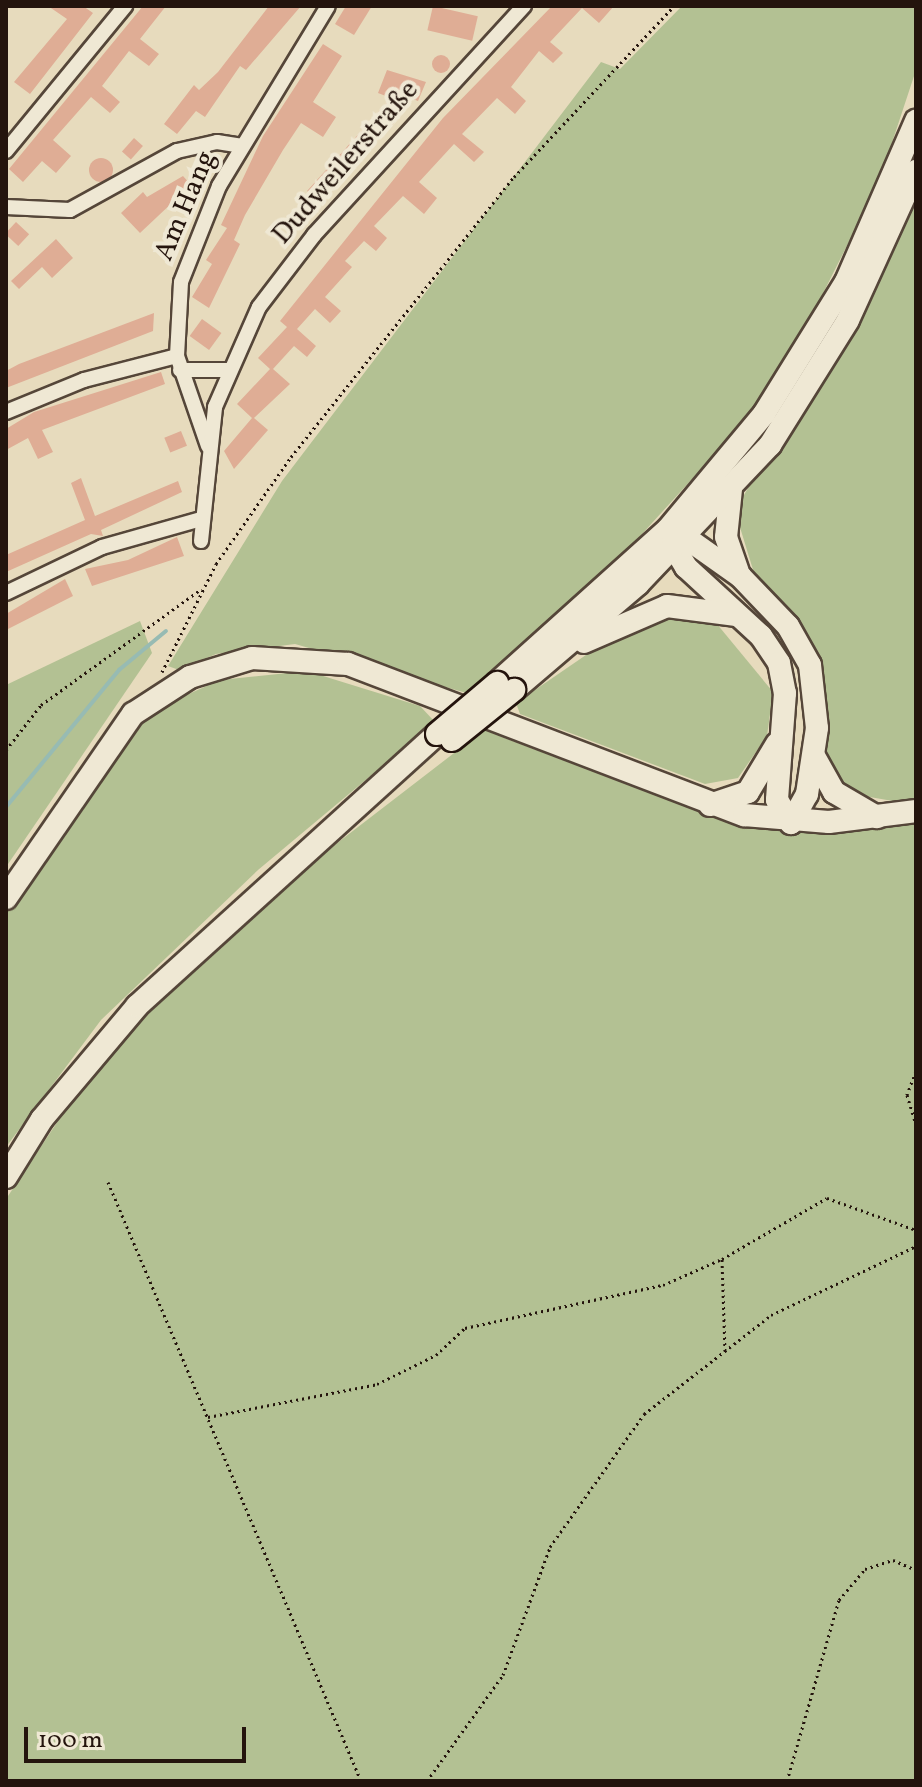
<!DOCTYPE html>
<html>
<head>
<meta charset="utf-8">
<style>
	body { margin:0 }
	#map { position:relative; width:922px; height:1787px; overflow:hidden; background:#e7dbbd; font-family:Vollkorn,serif }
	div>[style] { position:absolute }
	.green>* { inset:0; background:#b3c193 }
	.stream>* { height:4px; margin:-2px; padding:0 2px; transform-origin:2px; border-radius:2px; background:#97bbb3 }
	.building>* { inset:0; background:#dfad95; transform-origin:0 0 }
	.round { border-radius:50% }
	.path>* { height:3px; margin-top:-1.5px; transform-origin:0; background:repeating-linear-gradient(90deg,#24140d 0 2px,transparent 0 6px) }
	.roads { filter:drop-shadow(2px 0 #554639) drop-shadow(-2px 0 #554639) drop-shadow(0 2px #554639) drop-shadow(0 -2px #554639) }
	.street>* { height:14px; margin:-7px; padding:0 7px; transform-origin:7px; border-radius:7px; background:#efe8d4 }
	.secondary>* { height:22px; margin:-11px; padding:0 11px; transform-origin:11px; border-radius:11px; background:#efe8d4 }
	.bridges { filter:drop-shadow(2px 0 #24140d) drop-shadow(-2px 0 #24140d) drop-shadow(0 2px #24140d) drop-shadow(0 -2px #24140d) }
	.secondary-bridge>* { height:22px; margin:-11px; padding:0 11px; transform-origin:11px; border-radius:11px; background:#efe8d4 }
	span { translate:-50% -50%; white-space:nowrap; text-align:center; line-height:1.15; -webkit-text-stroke:8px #efe8d4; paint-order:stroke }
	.street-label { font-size:28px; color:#24140d }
	.frame { position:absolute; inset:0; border:8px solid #24140d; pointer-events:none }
	.scale { position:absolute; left:24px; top:1727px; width:222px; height:36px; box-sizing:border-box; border:4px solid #24140d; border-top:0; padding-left:10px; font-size:24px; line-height:28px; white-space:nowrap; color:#24140d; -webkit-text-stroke:6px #efe8d4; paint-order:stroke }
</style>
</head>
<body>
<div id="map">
	<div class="green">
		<i style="clip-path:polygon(682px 6px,916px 6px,916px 70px,879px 182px,800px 339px,744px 422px,611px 568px,470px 694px,295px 644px,216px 654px,179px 670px,168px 666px,282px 481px,601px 62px,620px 69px)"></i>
		<i style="clip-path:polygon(916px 190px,916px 800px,904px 803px,847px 793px,821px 747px,823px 673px,811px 642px,754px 573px,735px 511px)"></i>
		<i style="clip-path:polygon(673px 612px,712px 618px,773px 692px,767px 736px,738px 778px,705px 784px,520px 714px,516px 703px,602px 644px)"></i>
		<i style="clip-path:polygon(140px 621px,152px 653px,6px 867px,6px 685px)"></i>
		<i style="clip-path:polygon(307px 671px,420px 706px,435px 722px,258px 870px,101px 1020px,6px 1147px,6px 914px,144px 714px,220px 680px)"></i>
		<i style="clip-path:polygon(484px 730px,715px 818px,774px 828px,916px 817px,916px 1781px,6px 1781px,6px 1199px,82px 1085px,151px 1006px,271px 894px)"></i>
	</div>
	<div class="stream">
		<i style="left:6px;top:807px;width:178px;rotate:-50.5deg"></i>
		<i style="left:119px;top:670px;width:61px;rotate:-39.7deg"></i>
	</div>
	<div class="building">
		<i style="clip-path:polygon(48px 6px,83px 6px,93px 13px,30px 94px,14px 82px,67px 19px)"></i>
		<i style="clip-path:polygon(143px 6px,166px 6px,140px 39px,159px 54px,149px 66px,129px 51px,102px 86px,120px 102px,110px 113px,91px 97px,53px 140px,71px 156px,56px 173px,42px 161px,23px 182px,9px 169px)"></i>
		<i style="clip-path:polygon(269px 6px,301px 6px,246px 70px,240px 66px,205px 117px,196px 111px,177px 134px,164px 124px,194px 85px,199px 90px,218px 72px)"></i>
		<i style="clip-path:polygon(346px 6px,372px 6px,354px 35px,335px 24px)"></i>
		<i style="left:433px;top:6px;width:46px;height:25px;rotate:13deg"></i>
		<i style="clip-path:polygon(552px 6px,614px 6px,599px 23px,582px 8px,550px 42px,563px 53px,553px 63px,539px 51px,511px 87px,526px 101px,515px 114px,497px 98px,462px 134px,484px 152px,474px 162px,454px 144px,419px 182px,437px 198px,424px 214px,403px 196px,374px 226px,387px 238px,376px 251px,364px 241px,345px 261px,352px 267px,325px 297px,341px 311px,330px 323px,315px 309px,297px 329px,316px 346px,307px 357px,294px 346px,273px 369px,290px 384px,254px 418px,268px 430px,234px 469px,224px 451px,252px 418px,237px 404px,270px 369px,258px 358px,287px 327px,280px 321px,443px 118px)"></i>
		<i style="clip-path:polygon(323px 44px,342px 56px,313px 102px,336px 117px,323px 137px,301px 123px,283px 150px,245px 215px,234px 240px,240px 244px,209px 308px,192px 297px,212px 264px,206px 260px,227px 228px,221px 225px,263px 136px)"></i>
		<i class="round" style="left:432px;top:55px;width:18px;height:18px"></i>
		<i style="clip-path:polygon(387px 70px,426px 82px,418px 101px,405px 96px,399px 118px,318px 200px,307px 191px,391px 98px,378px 93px)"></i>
		<i style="left:134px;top:138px;width:12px;height:18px;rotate:42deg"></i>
		<i class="round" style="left:89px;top:158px;width:24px;height:24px"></i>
		<i style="clip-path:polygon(183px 176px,191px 185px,140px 233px,121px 213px,143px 192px,147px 197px)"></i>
		<i style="left:16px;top:222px;width:18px;height:16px;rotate:43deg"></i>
		<i style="clip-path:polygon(56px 239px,73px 258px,52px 278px,42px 267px,19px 289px,11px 281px)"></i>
		<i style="clip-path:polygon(154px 313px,153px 331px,6px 388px,6px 371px,19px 364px)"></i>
		<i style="left:202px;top:319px;width:24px;height:21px;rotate:36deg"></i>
		<i style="clip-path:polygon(161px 372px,165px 384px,42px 430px,53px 452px,38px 459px,28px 438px,6px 450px,6px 429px,34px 412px)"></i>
		<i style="left:181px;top:431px;width:16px;height:18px;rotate:68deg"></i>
		<i style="clip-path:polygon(81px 478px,95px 516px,178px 481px,182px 492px,101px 530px,103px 536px,91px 534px,6px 572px,6px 555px,85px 520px,71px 483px)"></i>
		<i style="clip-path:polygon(177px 537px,184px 556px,92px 586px,85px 569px,128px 560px)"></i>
		<i style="clip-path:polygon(65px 579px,73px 596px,6px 630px,6px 614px)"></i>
	</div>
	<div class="path">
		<i style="left:162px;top:672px;width:121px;rotate:-63.4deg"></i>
		<i style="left:216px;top:564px;width:131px;rotate:-55deg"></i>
		<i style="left:291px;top:457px;width:358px;rotate:-51.5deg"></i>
		<i style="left:514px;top:177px;width:234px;rotate:-46.9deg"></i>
		<i style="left:6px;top:750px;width:57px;rotate:-52.1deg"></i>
		<i style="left:41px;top:705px;width:198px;rotate:-35.9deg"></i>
		<i style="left:916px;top:1071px;width:26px;rotate:111deg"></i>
		<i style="left:907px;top:1095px;width:30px;rotate:73deg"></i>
		<i style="left:108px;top:1182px;width:650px;rotate:67.1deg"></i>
		<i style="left:725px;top:1351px;width:92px;rotate:-91.9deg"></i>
		<i style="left:722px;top:1259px;width:121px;rotate:-30.2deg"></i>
		<i style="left:827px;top:1198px;width:95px;rotate:19.8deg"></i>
		<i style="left:208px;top:1417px;width:172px;rotate:-11deg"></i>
		<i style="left:377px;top:1384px;width:66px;rotate:-26.2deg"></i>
		<i style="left:436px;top:1355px;width:40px;rotate:-43deg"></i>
		<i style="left:465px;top:1328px;width:203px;rotate:-12.3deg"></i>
		<i style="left:663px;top:1285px;width:64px;rotate:-23.8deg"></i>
		<i style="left:427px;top:1781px;width:130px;rotate:-54.4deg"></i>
		<i style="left:503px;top:1675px;width:136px;rotate:-69.8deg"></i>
		<i style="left:550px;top:1547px;width:163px;rotate:-54.7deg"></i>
		<i style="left:644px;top:1414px;width:161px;rotate:-37.9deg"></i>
		<i style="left:771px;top:1315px;width:161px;rotate:-25.4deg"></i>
		<i style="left:787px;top:1781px;width:188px;rotate:-74deg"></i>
		<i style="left:839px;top:1600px;width:40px;rotate:-50deg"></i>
		<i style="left:865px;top:1569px;width:29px;rotate:-18deg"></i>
		<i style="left:893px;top:1560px;width:25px;rotate:23deg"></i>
	</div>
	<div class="roads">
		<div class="street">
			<i style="left:6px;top:151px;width:188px;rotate:-50.6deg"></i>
			<i style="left:6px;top:207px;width:64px;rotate:2.7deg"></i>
			<i style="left:70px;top:210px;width:122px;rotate:-28.9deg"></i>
			<i style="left:177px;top:151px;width:41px;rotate:-12.7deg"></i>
			<i style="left:217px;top:142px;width:24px;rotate:9deg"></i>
			<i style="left:180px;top:370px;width:47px"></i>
			<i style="left:6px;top:412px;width:84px;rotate:-22.3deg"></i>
			<i style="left:84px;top:380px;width:96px;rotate:-14.5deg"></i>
			<i style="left:208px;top:446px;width:95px;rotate:-109deg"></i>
			<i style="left:177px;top:356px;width:74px;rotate:-86.9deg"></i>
			<i style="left:181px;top:282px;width:103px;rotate:-68.4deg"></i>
			<i style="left:219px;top:186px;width:210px;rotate:-58.8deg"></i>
			<i style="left:201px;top:541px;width:135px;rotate:-84deg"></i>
			<i style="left:215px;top:407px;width:109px;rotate:-66.3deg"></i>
			<i style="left:259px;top:307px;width:91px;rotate:-52.6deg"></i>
			<i style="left:314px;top:235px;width:311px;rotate:-47.5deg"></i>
			<i style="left:6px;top:593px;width:106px;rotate:-25.6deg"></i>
			<i style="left:102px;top:547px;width:103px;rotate:-15.8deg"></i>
		</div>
		<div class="secondary">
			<i style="left:731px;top:489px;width:48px;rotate:95.9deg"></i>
			<i style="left:726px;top:537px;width:36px;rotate:71deg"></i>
			<i style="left:675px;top:530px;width:80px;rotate:35.3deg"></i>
			<i style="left:740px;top:576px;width:69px;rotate:46.2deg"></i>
			<i style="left:788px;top:626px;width:45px;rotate:60.6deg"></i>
			<i style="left:810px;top:665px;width:63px;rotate:83.7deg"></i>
			<i style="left:817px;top:728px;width:67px;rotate:98.6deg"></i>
			<i style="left:807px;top:794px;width:33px;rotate:119deg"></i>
			<i style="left:668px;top:537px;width:35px;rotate:59deg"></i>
			<i style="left:686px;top:567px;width:102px;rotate:42.6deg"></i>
			<i style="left:761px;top:636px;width:32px;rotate:56deg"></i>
			<i style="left:779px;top:663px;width:31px;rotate:79deg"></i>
			<i style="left:785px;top:693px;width:107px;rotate:94.3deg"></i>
			<i style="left:777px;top:800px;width:27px;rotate:59deg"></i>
			<i style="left:584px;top:642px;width:90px;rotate:-23.4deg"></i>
			<i style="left:667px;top:606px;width:70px;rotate:7.4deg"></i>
			<i style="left:497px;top:683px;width:230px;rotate:-42deg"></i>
			<i style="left:668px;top:529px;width:150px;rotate:-50.1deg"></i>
			<i style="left:764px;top:414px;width:155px;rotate:-58.2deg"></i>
			<i style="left:846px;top:282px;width:176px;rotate:-66.5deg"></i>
			<i style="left:514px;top:690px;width:163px;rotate:-40.5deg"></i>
			<i style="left:638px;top:584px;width:192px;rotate:-46.5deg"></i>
			<i style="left:770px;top:445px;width:147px;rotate:-58deg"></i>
			<i style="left:848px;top:320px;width:164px;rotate:-65.5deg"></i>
			<i style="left:814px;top:756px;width:41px;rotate:60.9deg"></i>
			<i style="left:834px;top:792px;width:50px;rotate:30.2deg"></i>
			<i style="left:710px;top:805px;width:40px;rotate:-18.9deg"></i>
			<i style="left:748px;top:792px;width:56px;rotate:-58.9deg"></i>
			<i style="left:6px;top:898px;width:224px;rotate:-55.4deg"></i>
			<i style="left:133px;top:714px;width:68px;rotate:-33deg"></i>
			<i style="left:190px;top:677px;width:65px;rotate:-17deg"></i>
			<i style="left:252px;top:658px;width:96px;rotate:3.6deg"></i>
			<i style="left:348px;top:664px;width:424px;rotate:20.9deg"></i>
			<i style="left:744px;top:815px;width:85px;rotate:4.7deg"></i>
			<i style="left:829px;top:822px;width:88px;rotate:-7.2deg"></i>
			<i style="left:6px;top:1177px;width:68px;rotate:-58.2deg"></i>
			<i style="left:42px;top:1119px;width:148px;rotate:-49.9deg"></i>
			<i style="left:137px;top:1006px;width:405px;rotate:-42.2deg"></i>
		</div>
	</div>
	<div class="bridges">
		<div class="secondary-bridge">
			<i style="left:437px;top:734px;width:79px;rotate:-40.4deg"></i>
			<i style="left:452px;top:740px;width:80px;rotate:-38.9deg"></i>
		</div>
	</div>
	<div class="street-label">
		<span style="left:346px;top:163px;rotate:-49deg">Dudweilerstraße</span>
		<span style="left:186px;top:206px;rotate:-67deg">Am Hang</span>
	</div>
	<div class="frame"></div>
	<div class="scale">100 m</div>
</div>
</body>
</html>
